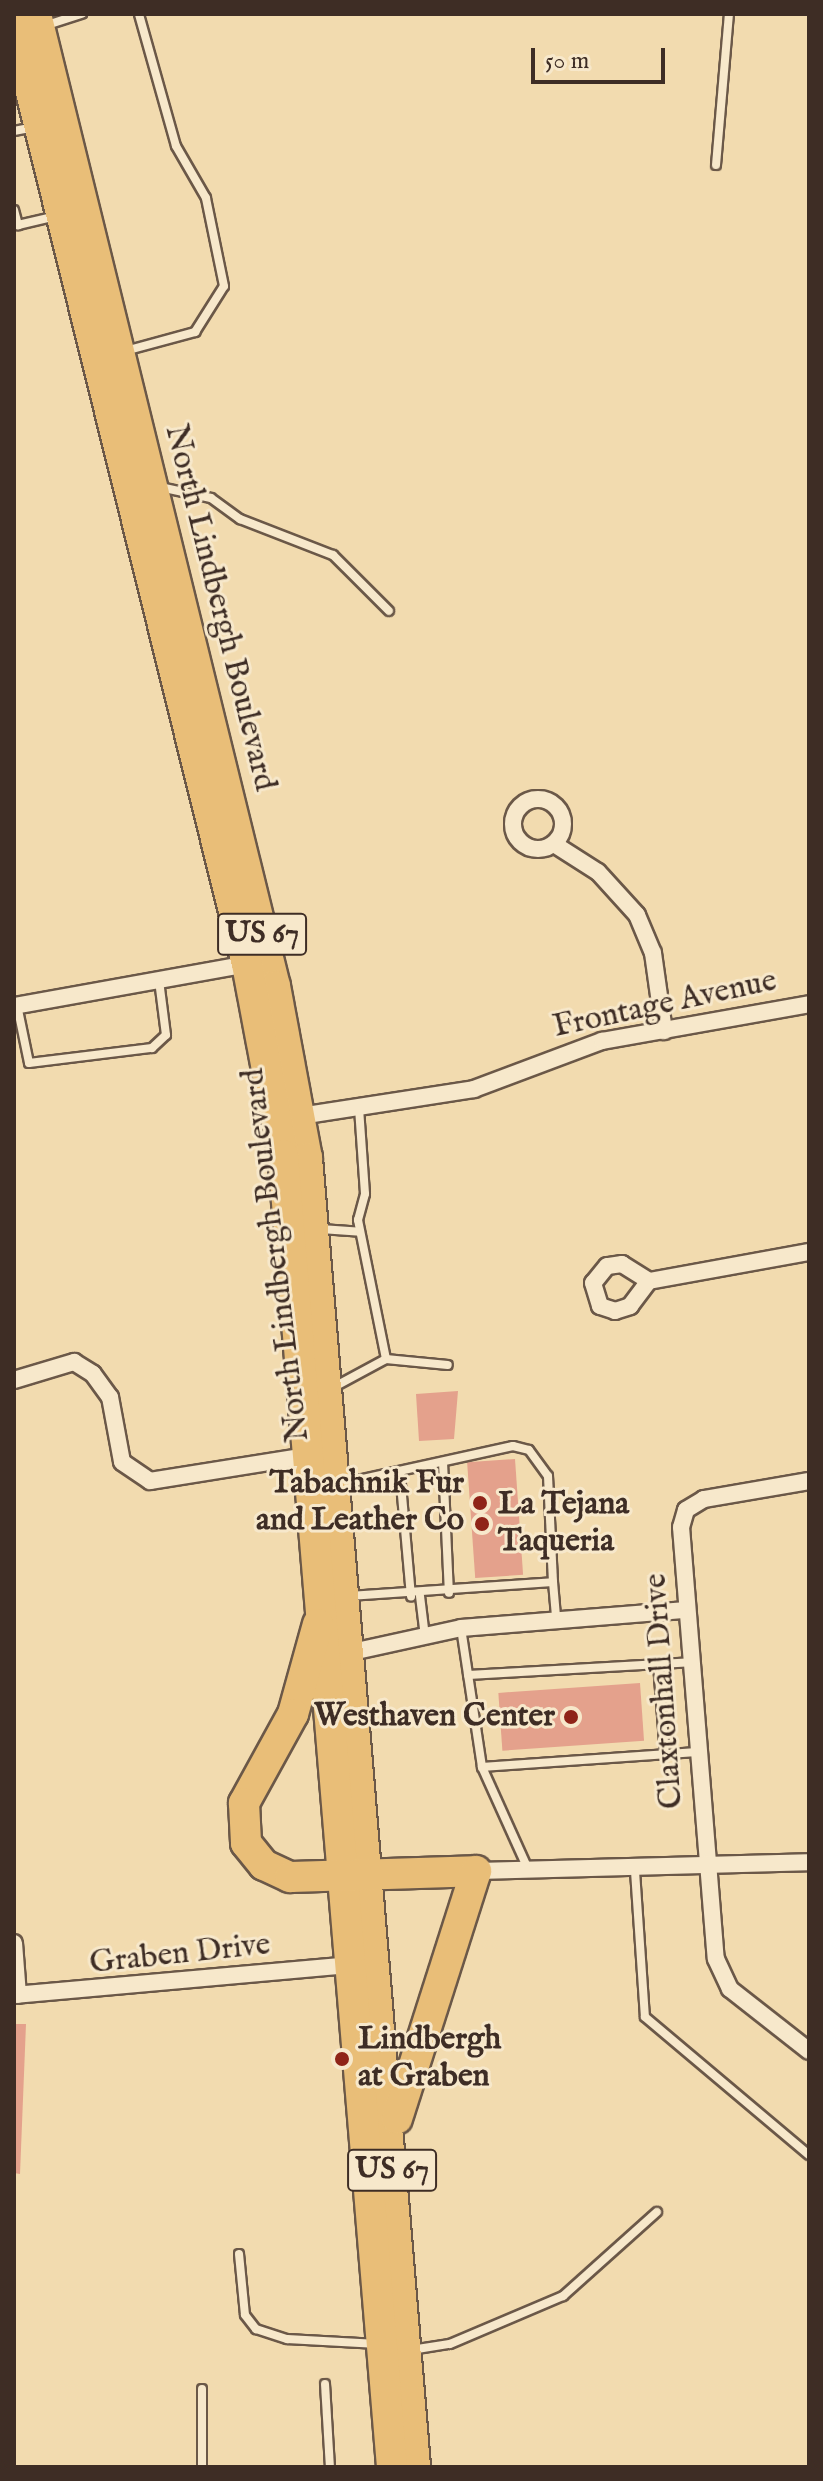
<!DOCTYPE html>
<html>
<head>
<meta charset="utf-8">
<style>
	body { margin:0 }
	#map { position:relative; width:823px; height:2481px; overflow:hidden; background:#f2dbaf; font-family:"IM FELL English",serif }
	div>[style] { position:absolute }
	.building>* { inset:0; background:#e4a18c; transform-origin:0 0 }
	.roads { filter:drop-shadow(2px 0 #6b5848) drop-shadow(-2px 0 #6b5848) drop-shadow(0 2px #6b5848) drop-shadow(0 -2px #6b5848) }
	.lane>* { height:8px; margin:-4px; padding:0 4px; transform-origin:4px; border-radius:4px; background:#f7e8cb }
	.street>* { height:16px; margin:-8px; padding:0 8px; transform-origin:8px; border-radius:8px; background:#f7e8cb }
	.street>.ring { margin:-8px; padding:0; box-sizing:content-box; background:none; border:16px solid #f7e8cb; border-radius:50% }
	.highway>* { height:30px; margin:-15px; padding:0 15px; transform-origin:15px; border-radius:15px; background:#e9be78 }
	.dots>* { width:22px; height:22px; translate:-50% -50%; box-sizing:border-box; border:4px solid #f7e8cb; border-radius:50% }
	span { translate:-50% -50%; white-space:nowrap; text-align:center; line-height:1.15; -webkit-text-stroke:6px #f7e8cb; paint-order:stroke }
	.shield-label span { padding:2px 6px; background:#f7e8cb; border:2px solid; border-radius:6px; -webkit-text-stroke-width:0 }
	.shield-label { font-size:30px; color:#3e2d25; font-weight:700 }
	.street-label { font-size:32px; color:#3e2d25 }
	.poi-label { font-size:32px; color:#3e2d25; font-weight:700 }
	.right { translate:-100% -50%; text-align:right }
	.left { translate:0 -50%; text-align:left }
	.frame { position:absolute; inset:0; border:16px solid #3e2d25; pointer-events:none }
	.scale { position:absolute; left:531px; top:48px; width:134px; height:36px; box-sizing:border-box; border:4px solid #3e2d25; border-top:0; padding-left:10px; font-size:24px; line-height:28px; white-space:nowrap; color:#3e2d25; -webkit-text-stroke:6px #f7e8cb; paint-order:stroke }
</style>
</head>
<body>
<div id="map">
	<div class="building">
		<i style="clip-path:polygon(458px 1391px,454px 1439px,419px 1441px,416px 1394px)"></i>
		<i style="left:515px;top:1459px;width:116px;height:48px;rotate:86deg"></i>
		<i style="left:640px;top:1683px;width:58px;height:142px;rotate:86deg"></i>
		<i style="clip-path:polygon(14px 2024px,26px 2024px,20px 2174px,14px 2173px)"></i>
	</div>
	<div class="roads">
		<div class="lane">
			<i style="left:44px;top:26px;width:40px;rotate:-18deg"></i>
			<i style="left:14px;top:131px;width:21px;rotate:-11deg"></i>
			<i style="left:716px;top:165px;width:152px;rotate:-85.1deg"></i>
			<i style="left:14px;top:210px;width:16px;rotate:75deg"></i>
			<i style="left:18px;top:225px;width:39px;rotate:-13deg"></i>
			<i style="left:125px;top:351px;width:73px;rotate:-15.2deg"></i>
			<i style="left:195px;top:332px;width:54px;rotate:-57.8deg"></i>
			<i style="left:224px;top:286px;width:90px;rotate:-101.6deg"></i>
			<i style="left:206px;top:198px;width:60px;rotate:-120deg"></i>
			<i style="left:176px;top:146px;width:137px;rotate:-105.7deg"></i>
			<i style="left:160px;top:487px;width:52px;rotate:12.2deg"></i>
			<i style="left:211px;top:498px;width:36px;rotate:36deg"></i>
			<i style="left:240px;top:519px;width:100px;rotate:21.2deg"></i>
			<i style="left:333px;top:555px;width:79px;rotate:45deg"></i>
			<i style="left:17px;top:1005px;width:59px;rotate:78.3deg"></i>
			<i style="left:29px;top:1063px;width:124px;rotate:-7deg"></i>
			<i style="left:152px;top:1048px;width:19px;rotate:-43deg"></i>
			<i style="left:166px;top:1035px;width:55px;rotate:-97.3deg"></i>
			<i style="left:359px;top:1108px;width:86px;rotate:86deg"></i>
			<i style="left:365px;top:1194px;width:27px;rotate:105deg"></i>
			<i style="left:358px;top:1220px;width:142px;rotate:78.6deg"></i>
			<i style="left:386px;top:1359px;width:62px;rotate:5.5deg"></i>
			<i style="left:321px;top:1229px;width:39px;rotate:4deg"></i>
			<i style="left:334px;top:1387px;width:59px;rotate:-28.3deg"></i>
			<i style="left:443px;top:1462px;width:131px;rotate:87.4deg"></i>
			<i style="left:400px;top:1473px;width:124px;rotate:84.9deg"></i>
			<i style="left:340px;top:1484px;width:177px;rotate:-12.4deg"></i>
			<i style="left:513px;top:1446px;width:16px;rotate:14deg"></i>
			<i style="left:529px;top:1450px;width:32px;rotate:54deg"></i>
			<i style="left:548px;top:1476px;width:106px;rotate:87.3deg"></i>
			<i style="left:349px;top:1596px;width:204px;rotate:-3.9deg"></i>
			<i style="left:553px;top:1582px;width:38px;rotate:85deg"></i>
			<i style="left:420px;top:1596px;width:39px;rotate:83deg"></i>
			<i style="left:461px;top:1628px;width:141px;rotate:81.4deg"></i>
			<i style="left:482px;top:1767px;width:215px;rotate:-4deg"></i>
			<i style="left:658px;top:1664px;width:91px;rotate:85.6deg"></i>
			<i style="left:468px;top:1675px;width:223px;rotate:-3.3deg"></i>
			<i style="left:482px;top:1767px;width:114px;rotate:65.7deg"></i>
			<i style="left:635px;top:1871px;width:146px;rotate:86.1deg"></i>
			<i style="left:645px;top:2017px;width:214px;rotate:40.1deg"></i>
			<i style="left:239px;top:2254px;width:61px;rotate:84.4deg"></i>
			<i style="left:245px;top:2315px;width:18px;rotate:52deg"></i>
			<i style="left:256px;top:2329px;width:33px;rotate:18deg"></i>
			<i style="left:287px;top:2339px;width:91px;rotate:3.1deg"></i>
			<i style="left:411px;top:2350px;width:39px;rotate:-9deg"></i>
			<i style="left:450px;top:2344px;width:123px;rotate:-23deg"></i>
			<i style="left:563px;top:2296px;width:126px;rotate:-41.8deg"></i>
			<i style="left:325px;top:2384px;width:83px;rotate:86.6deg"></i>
			<i style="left:202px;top:2467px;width:78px;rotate:-90deg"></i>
		</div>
		<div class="street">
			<i class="ring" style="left:513px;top:799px;width:34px;height:34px"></i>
			<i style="left:554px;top:844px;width:52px;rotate:32.5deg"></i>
			<i style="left:598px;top:872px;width:58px;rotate:47.8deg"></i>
			<i style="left:637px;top:915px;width:41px;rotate:67.2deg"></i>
			<i style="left:653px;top:953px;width:79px;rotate:82deg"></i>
			<i style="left:14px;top:1006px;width:237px;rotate:-10.2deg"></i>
			<i style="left:300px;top:1116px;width:176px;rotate:-8.8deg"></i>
			<i style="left:474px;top:1089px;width:137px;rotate:-20.6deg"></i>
			<i style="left:602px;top:1041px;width:210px;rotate:-10.1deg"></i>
			<i style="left:649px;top:1281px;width:32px;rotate:-148deg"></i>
			<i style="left:622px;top:1264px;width:15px;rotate:172deg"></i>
			<i style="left:607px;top:1266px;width:22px;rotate:129deg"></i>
			<i style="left:593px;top:1283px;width:24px;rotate:73deg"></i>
			<i style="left:600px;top:1306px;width:16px;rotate:18deg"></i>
			<i style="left:615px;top:1311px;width:16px;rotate:-18deg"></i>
			<i style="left:630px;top:1306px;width:31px;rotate:-53deg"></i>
			<i style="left:649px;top:1281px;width:163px;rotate:-10.3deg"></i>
			<i style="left:14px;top:1380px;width:63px;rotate:-16.7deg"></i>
			<i style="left:74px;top:1362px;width:22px;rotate:32deg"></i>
			<i style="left:93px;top:1374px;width:29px;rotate:54deg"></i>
			<i style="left:110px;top:1397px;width:66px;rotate:79.5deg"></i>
			<i style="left:122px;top:1462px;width:34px;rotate:34deg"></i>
			<i style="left:150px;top:1481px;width:164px;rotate:-9.1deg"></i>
			<i style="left:809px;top:1481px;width:107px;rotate:170.3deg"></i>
			<i style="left:704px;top:1499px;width:21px;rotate:149deg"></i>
			<i style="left:686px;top:1510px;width:18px;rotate:106deg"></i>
			<i style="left:681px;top:1527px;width:433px;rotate:85.4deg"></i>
			<i style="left:716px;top:1959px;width:33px;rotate:65deg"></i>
			<i style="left:730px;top:1989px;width:100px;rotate:38.1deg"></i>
			<i style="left:352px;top:1652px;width:112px;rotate:-12.4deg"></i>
			<i style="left:461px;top:1628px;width:226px;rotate:-4.6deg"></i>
			<i style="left:476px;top:1871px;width:333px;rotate:-1.5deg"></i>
			<i style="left:14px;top:1943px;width:52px;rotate:85.6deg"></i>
			<i style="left:14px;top:1995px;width:339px;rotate:-5.1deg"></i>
		</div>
		<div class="highway">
			<i style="left:36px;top:14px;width:1001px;rotate:76.19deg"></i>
			<i style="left:275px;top:986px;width:175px;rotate:79.5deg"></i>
			<i style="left:307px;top:1158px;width:1313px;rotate:85.28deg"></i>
			<i style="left:14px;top:23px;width:969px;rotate:76.09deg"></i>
			<i style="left:247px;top:964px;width:194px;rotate:79.3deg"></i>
			<i style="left:283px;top:1155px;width:1317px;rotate:85.25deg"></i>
			<i style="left:318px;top:1624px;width:93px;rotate:105.5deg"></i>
			<i style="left:293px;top:1714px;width:102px;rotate:118.8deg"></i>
			<i style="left:244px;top:1803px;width:40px;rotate:87.1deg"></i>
			<i style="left:246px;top:1843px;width:28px;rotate:51deg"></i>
			<i style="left:264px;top:1865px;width:29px;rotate:25deg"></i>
			<i style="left:290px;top:1877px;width:186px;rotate:-1.8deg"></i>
			<i style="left:476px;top:1871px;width:260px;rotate:107.7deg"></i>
		</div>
	</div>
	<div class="dots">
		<i style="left:480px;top:1503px;background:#8f2418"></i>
		<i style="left:482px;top:1524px;background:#8f2418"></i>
		<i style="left:571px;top:1717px;background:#8f2418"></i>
		<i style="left:342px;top:2059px;background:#8f2418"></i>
	</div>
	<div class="shield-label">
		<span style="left:262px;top:934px">US 67</span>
		<span style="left:392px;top:2170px">US 67</span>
	</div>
	<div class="street-label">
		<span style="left:219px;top:608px;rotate:76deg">North Lindbergh Boulevard</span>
		<span style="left:665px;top:1005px;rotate:-12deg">Frontage Avenue</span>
		<span style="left:277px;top:1255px;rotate:-97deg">North Lindbergh Boulevard</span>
		<span style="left:665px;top:1691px;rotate:-94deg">Claxtonhall Drive</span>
		<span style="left:180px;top:1955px;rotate:-6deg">Graben Drive</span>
	</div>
	<div class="poi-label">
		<span class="right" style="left:464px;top:1503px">Tabachnik Fur<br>and Leather Co</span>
		<span class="left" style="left:498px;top:1524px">La Tejana<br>Taqueria</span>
		<span class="right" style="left:555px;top:1717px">Westhaven Center</span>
		<span class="left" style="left:358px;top:2059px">Lindbergh<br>at Graben</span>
	</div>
	<div class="frame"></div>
	<div class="scale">50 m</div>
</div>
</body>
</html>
